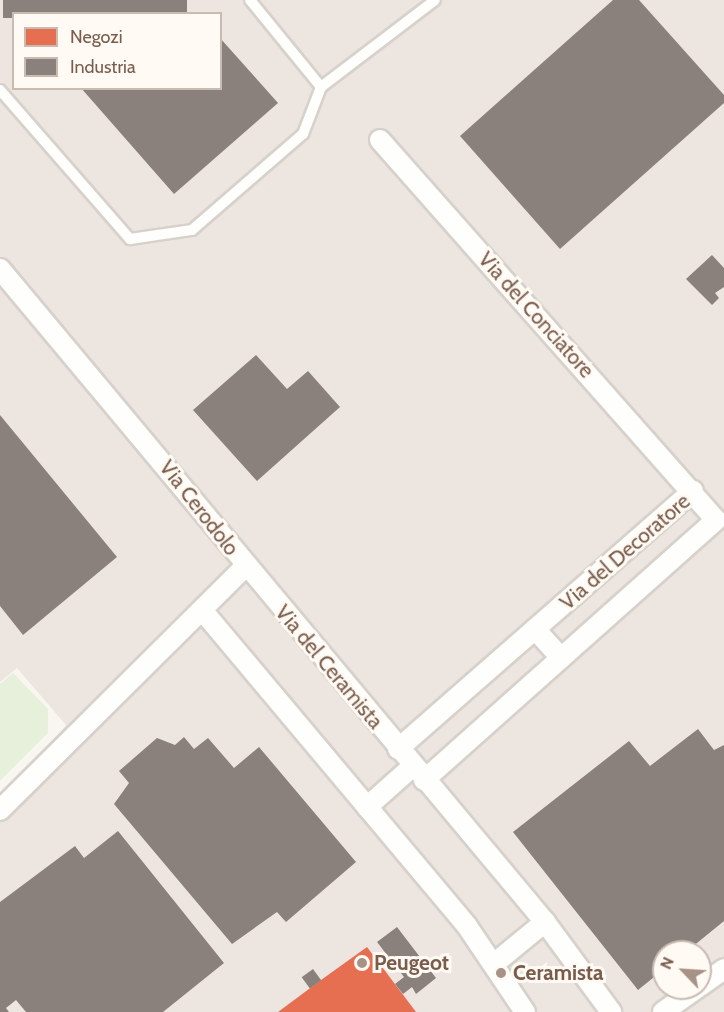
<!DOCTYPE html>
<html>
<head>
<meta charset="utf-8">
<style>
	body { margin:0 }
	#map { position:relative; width:724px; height:1012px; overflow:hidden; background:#f9f5f0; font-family:Cabin,sans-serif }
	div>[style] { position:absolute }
	.industrial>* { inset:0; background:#ede5e0 }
	.green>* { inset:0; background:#e7f0db }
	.shops>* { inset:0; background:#e76f51 }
	.industry>* { inset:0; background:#8a817c; transform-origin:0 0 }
	.roads { filter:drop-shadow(2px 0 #d7d1cb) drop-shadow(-2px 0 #d7d1cb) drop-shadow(0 2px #d7d1cb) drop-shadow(0 -2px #d7d1cb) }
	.lane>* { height:10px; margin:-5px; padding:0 5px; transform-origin:5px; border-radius:5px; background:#fefefd }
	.street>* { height:20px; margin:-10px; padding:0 10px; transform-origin:10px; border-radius:10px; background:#fefefd }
	.dots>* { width:16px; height:16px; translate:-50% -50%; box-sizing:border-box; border:3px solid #fffaf3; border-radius:50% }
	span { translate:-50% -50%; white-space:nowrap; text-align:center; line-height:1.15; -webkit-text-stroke:6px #fffaf3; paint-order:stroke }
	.street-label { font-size:21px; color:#7a5c4d }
	.poi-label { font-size:21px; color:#7a5c4d; font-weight:700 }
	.left { translate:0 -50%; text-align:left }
	.legend { position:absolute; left:12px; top:12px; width:210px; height:78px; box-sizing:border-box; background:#fffaf3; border:2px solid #cabbb1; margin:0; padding:8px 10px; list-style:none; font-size:18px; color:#7a5c4d }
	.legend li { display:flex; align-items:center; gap:12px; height:30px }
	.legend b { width:30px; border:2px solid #cabbb1 }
	.north { position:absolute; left:652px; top:940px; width:60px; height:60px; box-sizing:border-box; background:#fffaf3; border:2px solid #cabbb1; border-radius:50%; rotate:295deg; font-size:16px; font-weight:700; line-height:24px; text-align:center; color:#7a5c4d }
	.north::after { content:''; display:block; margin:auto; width:21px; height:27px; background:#a69286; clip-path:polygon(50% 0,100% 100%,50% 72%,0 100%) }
</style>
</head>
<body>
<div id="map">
	<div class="industrial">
		<i style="clip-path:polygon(evenodd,0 0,724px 0,724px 1012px,0 1012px,0 818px,66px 725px,17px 668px,0 682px,0 0,14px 14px,220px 14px,220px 88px,14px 88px,14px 14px,0 0,664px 952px,700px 952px,700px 988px,664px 988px,664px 952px)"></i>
	</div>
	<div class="green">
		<i style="clip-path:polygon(13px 673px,48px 709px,48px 733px,0 781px,0 684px)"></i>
	</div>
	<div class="shops">
		<i style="clip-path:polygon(367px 947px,416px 1012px,278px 1012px,321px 980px)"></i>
	</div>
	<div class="industry">
		<i style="left:3px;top:0;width:184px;height:18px"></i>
		<i style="clip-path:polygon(613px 0,639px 0,724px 95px,724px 103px,560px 249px,460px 136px)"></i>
		<i style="clip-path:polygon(220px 38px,278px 103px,174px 194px,81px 88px,220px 88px)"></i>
		<i style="clip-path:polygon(712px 255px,724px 268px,724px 287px,715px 293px,719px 298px,712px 305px,686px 279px)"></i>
		<i style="clip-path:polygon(256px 355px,287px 389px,308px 371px,340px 407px,257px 481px,193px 410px)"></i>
		<i style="clip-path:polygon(0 415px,117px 557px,23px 635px,0 606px)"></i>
		<i style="clip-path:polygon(698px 729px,714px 750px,724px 745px,724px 921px,686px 952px,664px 952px,664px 969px,638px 990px,513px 832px,629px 741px,650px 766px)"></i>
		<i style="clip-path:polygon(184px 737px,194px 749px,208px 738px,234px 768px,259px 747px,356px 862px,286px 922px,277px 912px,232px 944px,114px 804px,129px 783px,119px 771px,157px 738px,175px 745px)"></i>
		<i style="clip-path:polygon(118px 831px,224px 963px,163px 1012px,26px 1012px,16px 1000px,6px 1008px,9px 1012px,0 1012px,0 902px,75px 846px,84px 858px)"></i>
		<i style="clip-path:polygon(397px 927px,436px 978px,416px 994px,412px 987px,403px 994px,395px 984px,404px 977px,377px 942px)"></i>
		<i style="left:313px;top:969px;width:14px;height:14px;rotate:54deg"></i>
	</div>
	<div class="roads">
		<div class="lane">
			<i style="left:321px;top:87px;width:143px;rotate:-37.3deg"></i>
			<i style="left:0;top:90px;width:198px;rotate:48.9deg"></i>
			<i style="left:130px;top:239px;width:63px;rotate:-8.3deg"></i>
			<i style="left:192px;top:230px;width:147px;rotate:-40.9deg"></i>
			<i style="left:303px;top:134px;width:50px;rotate:-69deg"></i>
			<i style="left:321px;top:87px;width:112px;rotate:-129.2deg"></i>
		</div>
		<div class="street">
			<i style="left:380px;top:140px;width:507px;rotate:48.52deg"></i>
			<i style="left:716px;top:520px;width:391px;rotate:138.3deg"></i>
			<i style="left:0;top:269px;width:851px;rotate:50.15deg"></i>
			<i style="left:545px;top:922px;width:112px;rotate:53.7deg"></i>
			<i style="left:202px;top:610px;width:412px;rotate:50deg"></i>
			<i style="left:467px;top:926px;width:104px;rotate:56deg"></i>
			<i style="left:535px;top:629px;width:39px;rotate:48deg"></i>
			<i style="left:398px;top:749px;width:392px;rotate:-41.2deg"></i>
			<i style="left:367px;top:807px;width:62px;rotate:-41.7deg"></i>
			<i style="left:0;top:810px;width:345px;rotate:-44.8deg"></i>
			<i style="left:495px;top:963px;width:65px;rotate:-39.4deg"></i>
			<i style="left:700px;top:986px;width:29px;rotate:-35deg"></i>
			<i style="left:663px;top:1012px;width:42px;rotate:-35.2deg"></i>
		</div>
	</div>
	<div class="dots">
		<i style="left:362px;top:963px;background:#a69286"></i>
		<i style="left:501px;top:973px;background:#a69286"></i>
	</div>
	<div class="street-label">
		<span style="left:536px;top:315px;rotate:48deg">Via del Conciatore</span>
		<span style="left:199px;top:508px;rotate:52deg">Via Cerodolo</span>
		<span style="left:625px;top:552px;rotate:-41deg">Via del Decoratore</span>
		<span style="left:329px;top:667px;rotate:50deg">Via del Ceramista</span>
	</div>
	<div class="poi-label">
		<span class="left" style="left:374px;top:963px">Peugeot</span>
		<span class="left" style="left:513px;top:973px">Ceramista</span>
	</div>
	<ul class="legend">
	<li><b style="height:16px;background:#e76f51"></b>Negozi</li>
	<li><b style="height:16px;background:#8a817c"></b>Industria</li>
	</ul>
	<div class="north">N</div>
</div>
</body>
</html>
